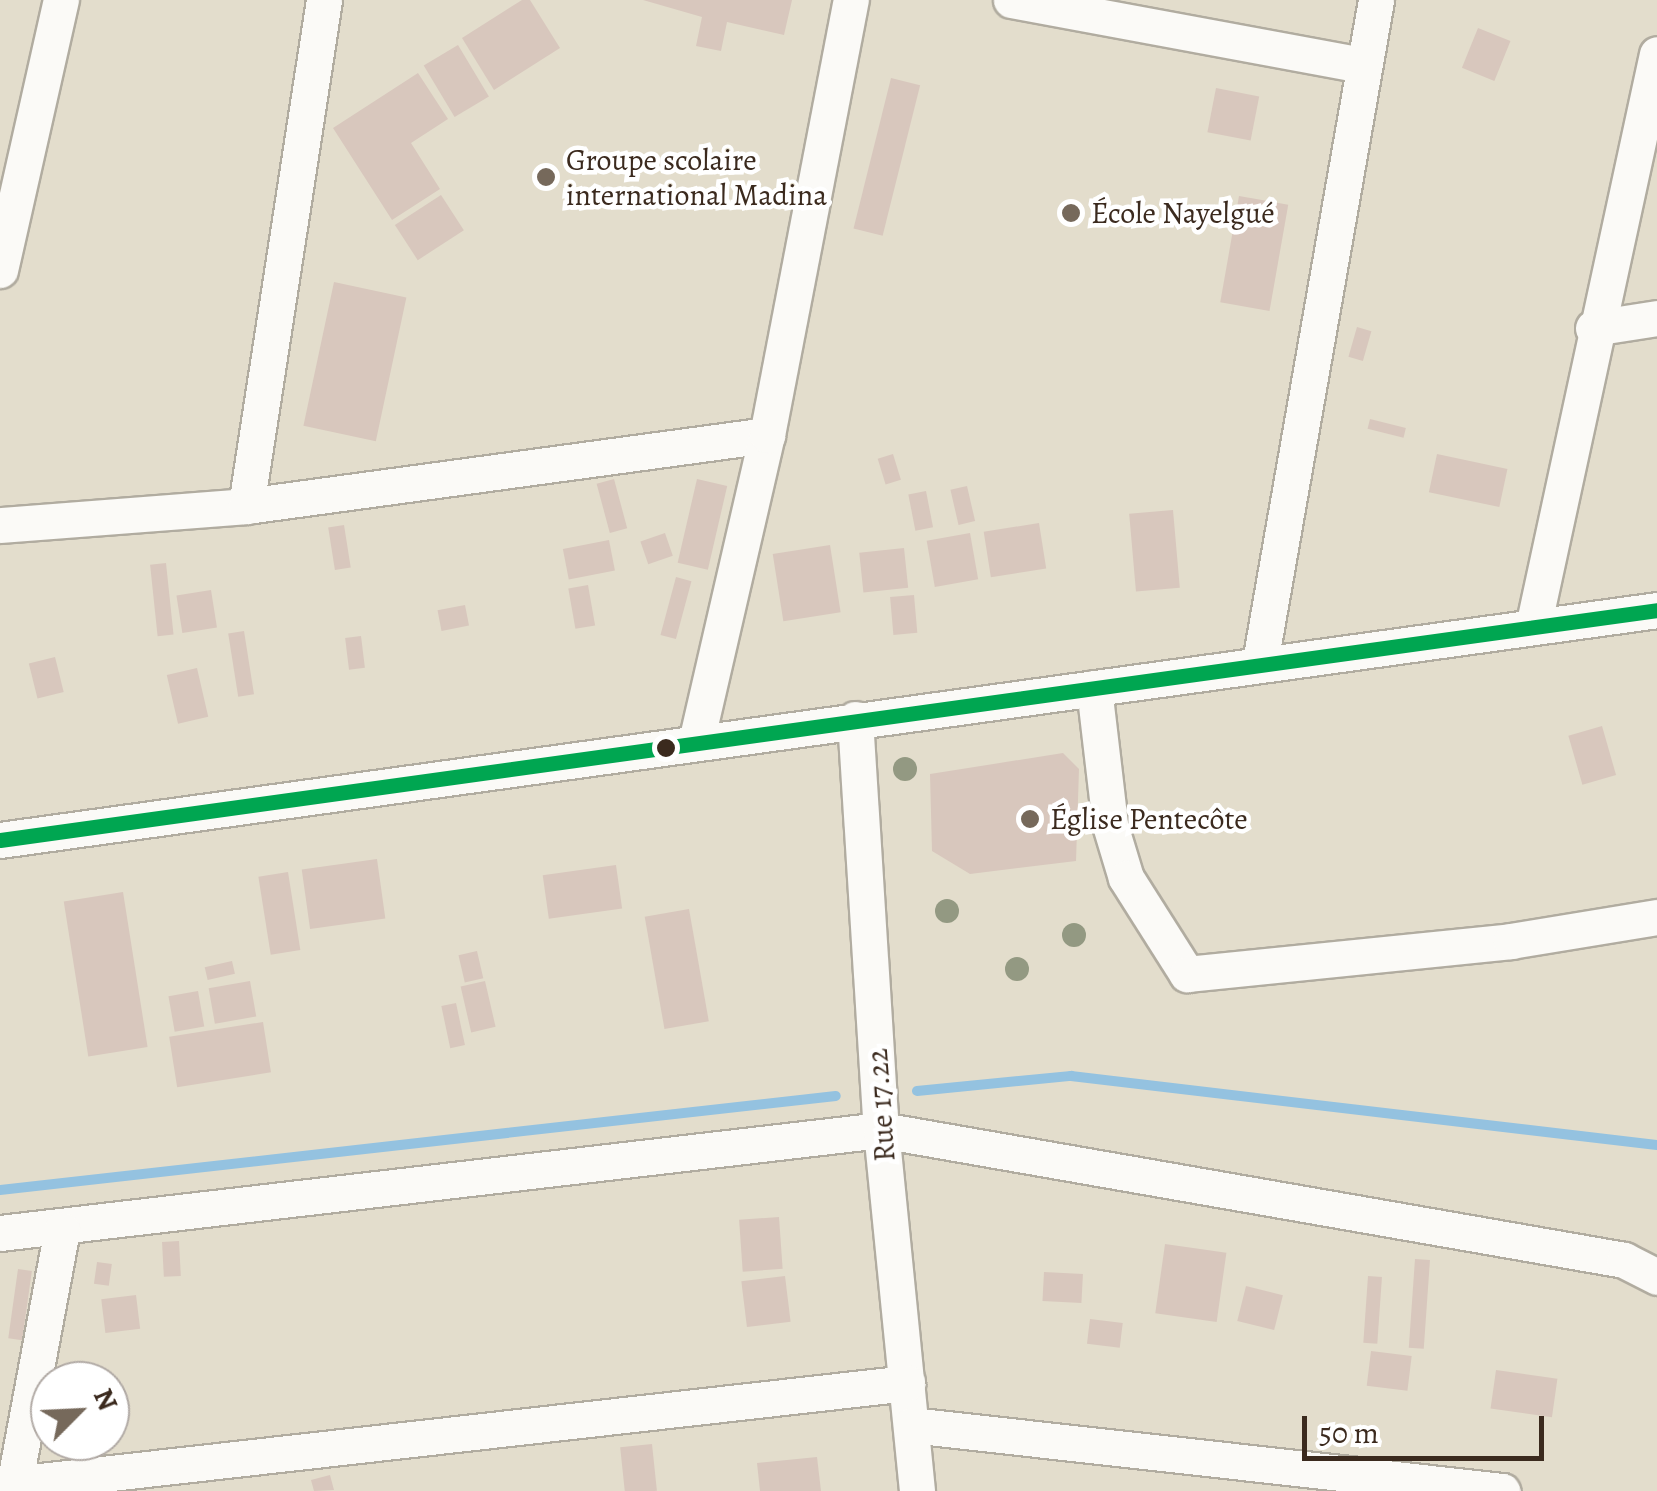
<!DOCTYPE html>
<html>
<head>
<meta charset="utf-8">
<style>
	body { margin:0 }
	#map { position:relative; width:1657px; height:1491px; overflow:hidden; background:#e3ddcc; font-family:Alegreya,serif }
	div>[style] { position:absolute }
	.stream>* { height:10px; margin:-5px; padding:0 5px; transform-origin:5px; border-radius:5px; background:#94c2e0 }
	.building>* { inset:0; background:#d8c7bd; transform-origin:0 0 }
	.roads { filter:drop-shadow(2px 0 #b1aca0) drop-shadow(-2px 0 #b1aca0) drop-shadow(0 2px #b1aca0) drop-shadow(0 -2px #b1aca0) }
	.minor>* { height:35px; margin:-17.5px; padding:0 17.5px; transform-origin:17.5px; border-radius:17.5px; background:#fbfaf7 }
	.bus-1>* { height:15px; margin:-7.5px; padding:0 7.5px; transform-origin:7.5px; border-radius:7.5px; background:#00a651 }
	.trees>* { width:24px; height:24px; margin:-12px; border-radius:50%; background:#939982 }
	.dots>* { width:28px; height:28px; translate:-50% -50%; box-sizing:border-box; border:5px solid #fff; border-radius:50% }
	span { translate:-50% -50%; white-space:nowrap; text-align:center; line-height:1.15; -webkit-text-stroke:9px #fff; paint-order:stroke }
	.poi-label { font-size:30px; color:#3b2a1e }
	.left { translate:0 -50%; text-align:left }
	.street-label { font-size:30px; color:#3b2a1e }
	.north { position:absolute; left:30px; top:1361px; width:100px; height:100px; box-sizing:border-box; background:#fff; border:2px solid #b1aaa5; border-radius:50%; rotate:66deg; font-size:28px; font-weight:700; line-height:40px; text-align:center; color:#3b2a1e }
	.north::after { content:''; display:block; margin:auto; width:35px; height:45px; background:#76695b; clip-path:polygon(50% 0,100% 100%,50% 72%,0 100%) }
	.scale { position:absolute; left:1302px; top:1416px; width:242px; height:45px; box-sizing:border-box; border:5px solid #3b2a1e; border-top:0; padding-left:12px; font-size:30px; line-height:35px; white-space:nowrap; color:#3b2a1e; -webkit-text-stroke:8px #fff; paint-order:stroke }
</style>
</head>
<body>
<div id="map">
	<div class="stream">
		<i style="left:917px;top:1091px;width:155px;rotate:-5.6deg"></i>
		<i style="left:1071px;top:1076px;width:590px;rotate:6.72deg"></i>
		<i style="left:0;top:1190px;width:841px;rotate:-6.42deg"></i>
	</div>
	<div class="building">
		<i style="clip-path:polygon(522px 0,530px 0,560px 48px,494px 90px,462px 38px)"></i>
		<i style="clip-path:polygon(643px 0,792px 0,784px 35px,727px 22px,721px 51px,696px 46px,702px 17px)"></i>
		<i style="left:1478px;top:28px;width:35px;height:43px;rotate:22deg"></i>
		<i style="left:458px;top:45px;width:60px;height:40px;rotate:59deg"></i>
		<i style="clip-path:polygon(418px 73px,448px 119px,411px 143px,440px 189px,392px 220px,333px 128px)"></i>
		<i style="left:891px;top:78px;width:30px;height:155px;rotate:14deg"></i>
		<i style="left:1216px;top:88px;width:44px;height:45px;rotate:11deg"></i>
		<i style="left:441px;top:195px;width:42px;height:55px;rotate:57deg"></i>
		<i style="left:1239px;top:196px;width:50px;height:108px;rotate:10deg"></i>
		<i style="left:334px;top:282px;width:74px;height:147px;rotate:12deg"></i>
		<i style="left:1357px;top:327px;width:15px;height:31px;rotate:16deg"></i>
		<i style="left:1370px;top:419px;width:37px;height:10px;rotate:14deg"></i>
		<i style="left:893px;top:454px;width:27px;height:16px;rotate:73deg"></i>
		<i style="left:1437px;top:454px;width:72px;height:39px;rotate:12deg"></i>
		<i style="left:614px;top:479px;width:51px;height:18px;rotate:75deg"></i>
		<i style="left:697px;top:479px;width:31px;height:86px;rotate:13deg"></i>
		<i style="left:967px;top:486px;width:36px;height:17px;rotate:77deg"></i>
		<i style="left:926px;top:491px;width:37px;height:18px;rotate:79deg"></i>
		<i style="left:1173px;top:510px;width:78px;height:44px;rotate:85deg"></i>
		<i style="left:1039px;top:523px;width:46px;height:56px;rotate:81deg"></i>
		<i style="left:344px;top:525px;width:43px;height:16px;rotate:81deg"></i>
		<i style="left:665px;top:533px;width:24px;height:26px;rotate:71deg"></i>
		<i style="left:970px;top:533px;width:47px;height:44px;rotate:80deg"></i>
		<i style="left:609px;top:540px;width:31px;height:47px;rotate:79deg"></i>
		<i style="left:830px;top:545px;width:68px;height:58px;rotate:81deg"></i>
		<i style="left:904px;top:548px;width:40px;height:45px;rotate:84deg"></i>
		<i style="left:166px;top:563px;width:72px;height:16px;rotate:84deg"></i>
		<i style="left:676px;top:577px;width:16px;height:60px;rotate:15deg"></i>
		<i style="left:588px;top:585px;width:41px;height:20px;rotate:80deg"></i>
		<i style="left:211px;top:590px;width:38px;height:35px;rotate:81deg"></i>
		<i style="left:914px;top:595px;width:38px;height:24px;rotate:85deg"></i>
		<i style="left:465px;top:605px;width:21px;height:28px;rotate:79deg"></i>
		<i style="left:244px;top:631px;width:64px;height:16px;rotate:81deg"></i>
		<i style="left:361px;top:636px;width:32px;height:16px;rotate:83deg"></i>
		<i style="left:55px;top:657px;width:36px;height:27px;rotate:76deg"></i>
		<i style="left:197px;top:668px;width:50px;height:31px;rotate:77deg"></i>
		<i style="left:1602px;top:726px;width:51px;height:35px;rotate:74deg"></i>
		<i style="clip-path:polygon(1063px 753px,1079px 769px,1076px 861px,970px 874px,932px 851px,930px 774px)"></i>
		<i style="left:377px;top:859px;width:60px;height:76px;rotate:82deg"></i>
		<i style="left:616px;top:865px;width:44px;height:74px;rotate:82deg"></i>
		<i style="left:288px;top:872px;width:79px;height:30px;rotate:81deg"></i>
		<i style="left:123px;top:892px;width:157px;height:60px;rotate:81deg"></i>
		<i style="left:689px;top:909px;width:114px;height:45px;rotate:80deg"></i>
		<i style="left:477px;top:951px;width:28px;height:19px;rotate:77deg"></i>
		<i style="left:232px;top:961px;width:13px;height:28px;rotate:77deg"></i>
		<i style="left:250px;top:981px;width:36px;height:42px;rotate:80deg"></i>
		<i style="left:485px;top:981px;width:47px;height:25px;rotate:77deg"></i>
		<i style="left:198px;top:991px;width:36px;height:30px;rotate:80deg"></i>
		<i style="left:456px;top:1003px;width:43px;height:15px;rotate:78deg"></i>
		<i style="left:263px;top:1022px;width:51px;height:95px;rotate:81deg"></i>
		<i style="left:779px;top:1217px;width:52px;height:40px;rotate:86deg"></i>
		<i style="left:179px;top:1241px;width:35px;height:17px;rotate:87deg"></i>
		<i style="left:1165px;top:1244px;width:62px;height:70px;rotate:8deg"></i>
		<i style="left:1415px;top:1259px;width:15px;height:89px;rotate:4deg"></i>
		<i style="left:97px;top:1262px;width:15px;height:22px;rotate:8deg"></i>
		<i style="left:18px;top:1269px;width:14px;height:70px;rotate:8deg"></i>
		<i style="left:1044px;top:1272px;width:39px;height:29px;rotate:3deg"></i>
		<i style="left:785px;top:1276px;width:46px;height:44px;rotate:83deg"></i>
		<i style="left:1368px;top:1276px;width:14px;height:67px;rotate:4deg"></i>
		<i style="left:1246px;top:1286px;width:38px;height:36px;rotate:14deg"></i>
		<i style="left:136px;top:1295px;width:34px;height:35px;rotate:83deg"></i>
		<i style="left:1090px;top:1319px;width:33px;height:25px;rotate:7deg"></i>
		<i style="left:1371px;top:1351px;width:41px;height:35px;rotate:7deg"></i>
		<i style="left:1496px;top:1370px;width:62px;height:39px;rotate:8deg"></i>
		<i style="left:652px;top:1444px;width:47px;height:32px;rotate:84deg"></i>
		<i style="clip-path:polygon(817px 1457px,821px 1491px,760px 1491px,757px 1463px)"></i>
		<i style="clip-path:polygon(330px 1475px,334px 1490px,314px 1491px,311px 1480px)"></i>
	</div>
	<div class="roads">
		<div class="minor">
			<i style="left:1011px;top:0;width:356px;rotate:10.5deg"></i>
			<i style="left:0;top:270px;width:277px;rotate:-77.3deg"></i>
			<i style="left:1593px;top:328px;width:65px;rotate:-8.9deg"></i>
			<i style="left:246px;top:506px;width:512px;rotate:-81.24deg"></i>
			<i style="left:0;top:525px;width:247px;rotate:-4.4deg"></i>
			<i style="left:246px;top:506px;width:526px;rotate:-7.76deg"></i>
			<i style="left:1533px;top:627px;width:586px;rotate:-77.79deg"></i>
			<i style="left:1260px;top:662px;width:672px;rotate:-80.06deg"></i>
			<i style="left:1094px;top:688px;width:138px;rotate:83.3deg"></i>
			<i style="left:1110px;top:825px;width:55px;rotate:73.2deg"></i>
			<i style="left:1126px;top:878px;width:114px;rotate:57.6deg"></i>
			<i style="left:1187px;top:974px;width:326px;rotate:-5.8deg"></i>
			<i style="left:1511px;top:941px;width:148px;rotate:-9.3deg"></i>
			<i style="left:855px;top:719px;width:412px;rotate:86.4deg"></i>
			<i style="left:881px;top:1130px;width:363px;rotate:84.3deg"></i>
			<i style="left:696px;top:742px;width:315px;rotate:-77deg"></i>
			<i style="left:767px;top:435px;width:443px;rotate:-79.1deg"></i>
			<i style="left:0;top:840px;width:1673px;rotate:-7.9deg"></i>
			<i style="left:0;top:1233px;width:887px;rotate:-6.67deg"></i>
			<i style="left:881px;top:1130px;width:754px;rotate:9.92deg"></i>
			<i style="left:1624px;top:1260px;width:37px;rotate:27deg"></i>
			<i style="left:911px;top:1425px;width:595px;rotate:6.37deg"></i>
			<i style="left:14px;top:1484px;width:899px;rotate:-6.45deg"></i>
			<i style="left:13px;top:1491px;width:266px;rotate:-79.4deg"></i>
		</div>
	</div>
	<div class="bus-1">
		<i style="left:0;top:840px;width:1673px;rotate:-7.9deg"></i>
	</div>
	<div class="trees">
		<i style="left:905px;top:769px"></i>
		<i style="left:947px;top:911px"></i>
		<i style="left:1074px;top:935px"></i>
		<i style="left:1017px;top:969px"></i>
	</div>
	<div class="dots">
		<i style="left:546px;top:177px;background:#76695b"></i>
		<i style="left:1071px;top:213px;background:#76695b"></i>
		<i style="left:666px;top:748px;background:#3b2a1e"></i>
		<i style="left:1030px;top:819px;background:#76695b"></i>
	</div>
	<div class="poi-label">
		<span class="left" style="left:566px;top:177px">Groupe scolaire<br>international Madina</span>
		<span class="left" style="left:1091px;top:213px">École Nayelgué</span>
		<span class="left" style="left:1050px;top:819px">Église Pentecôte</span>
	</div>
	<div class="street-label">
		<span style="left:881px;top:1105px;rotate:-94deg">Rue 17.22</span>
	</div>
	<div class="north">N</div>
	<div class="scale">50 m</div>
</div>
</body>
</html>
